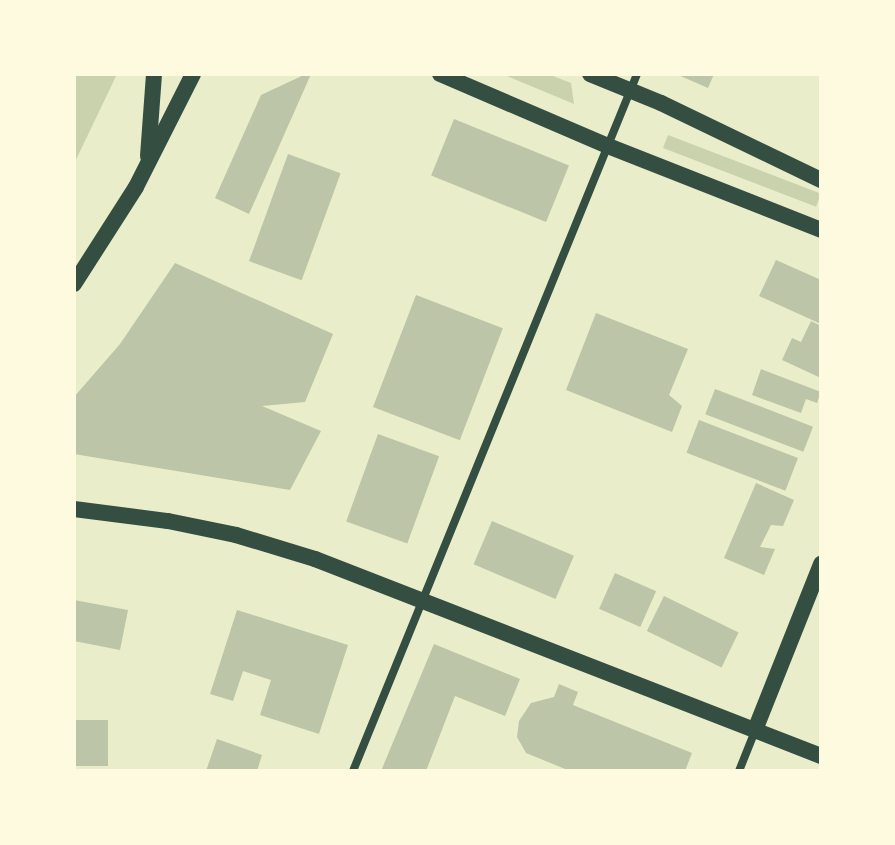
<!DOCTYPE html>
<html>
<head>
<meta charset="utf-8">
<style>
	body { margin:0 }
	#map { position:relative; width:895px; height:845px; overflow:hidden; background:#e9edc9; font-family:Ubuntu,sans-serif }
	div>[style] { position:absolute }
	.green>* { inset:0; background:#cad2ad; transform-origin:0 0 }
	.building>* { inset:0; background:#bcc5a7; transform-origin:0 0 }
	.minor>* { height:8px; margin:-4px; padding:0 4px; transform-origin:4px; border-radius:4px; background:#344e41 }
	.secondary>* { height:16px; margin:-8px; padding:0 8px; transform-origin:8px; border-radius:8px; background:#344e41 }
	span { translate:-50% -50%; white-space:nowrap; text-align:center; line-height:1.15; -webkit-text-stroke:6px #fefae0; paint-order:stroke }
	.frame { position:absolute; inset:0; border:76px solid #fefae0; pointer-events:none }
</style>
</head>
<body>
<div id="map">
	<div class="green">
		<i style="clip-path:polygon(74px 74px,117px 74px,74px 164px)"></i>
		<i style="clip-path:polygon(502px 74px,548px 74px,571px 83px,574px 104px)"></i>
		<i style="left:668px;top:135px;width:164px;height:14px;rotate:21deg"></i>
	</div>
	<div class="building">
		<i style="clip-path:polygon(306px 74px,311px 74px,249px 214px,215px 198px,261px 95px)"></i>
		<i style="clip-path:polygon(676px 74px,714px 74px,708px 88px)"></i>
		<i style="left:454px;top:119px;width:124px;height:61px;rotate:22deg"></i>
		<i style="left:288px;top:154px;width:56px;height:114px;rotate:20deg"></i>
		<i style="clip-path:polygon(776px 260px,821px 280px,821px 324px,759px 296px)"></i>
		<i style="clip-path:polygon(175px 263px,333px 334px,305px 402px,262px 406px,321px 431px,290px 490px,74px 454px,74px 397px,120px 344px)"></i>
		<i style="left:416px;top:295px;width:93px;height:120px;rotate:21deg"></i>
		<i style="clip-path:polygon(596px 313px,688px 349px,669px 395px,682px 406px,672px 432px,566px 390px)"></i>
		<i style="clip-path:polygon(811px 321px,821px 326px,821px 378px,782px 360px,792px 338px,801px 342px)"></i>
		<i style="clip-path:polygon(761px 369px,821px 392px,817px 403px,806px 399px,801px 413px,752px 395px)"></i>
		<i style="left:715px;top:389px;width:105px;height:27px;rotate:21deg"></i>
		<i style="left:699px;top:420px;width:106px;height:35px;rotate:21deg"></i>
		<i style="left:378px;top:434px;width:65px;height:93px;rotate:20deg"></i>
		<i style="clip-path:polygon(756px 483px,794px 500px,783px 526px,771px 525px,760px 547px,775px 549px,764px 575px,724px 558px)"></i>
		<i style="left:492px;top:521px;width:89px;height:47px;rotate:23deg"></i>
		<i style="left:615px;top:573px;width:45px;height:39px;rotate:24deg"></i>
		<i style="left:664px;top:596px;width:83px;height:39px;rotate:26deg"></i>
		<i style="clip-path:polygon(74px 600px,128px 610px,120px 650px,74px 641px)"></i>
		<i style="clip-path:polygon(237px 610px,348px 645px,319px 734px,260px 715px,271px 680px,243px 671px,233px 701px,210px 694px)"></i>
		<i style="clip-path:polygon(434px 644px,520px 679px,505px 716px,455px 696px,426px 771px,381px 771px)"></i>
		<i style="clip-path:polygon(559px 684px,578px 692px,573px 705px,692px 753px,685px 771px,570px 771px,526px 753px,517px 737px,519px 721px,531px 703px,554px 697px)"></i>
		<i style="left:74px;top:720px;width:34px;height:46px"></i>
		<i style="clip-path:polygon(217px 739px,262px 755px,257px 771px,206px 771px)"></i>
	</div>
	<div class="minor">
		<i style="left:353px;top:771px;width:753px;rotate:-67.83deg"></i>
		<i style="left:739px;top:771px;width:43px;rotate:-68.2deg"></i>
	</div>
	<div class="secondary">
		<i style="left:440px;top:74px;width:183px;rotate:23.2deg"></i>
		<i style="left:608px;top:146px;width:229px;rotate:21.5deg"></i>
		<i style="left:590px;top:74px;width:77px;rotate:22.2deg"></i>
		<i style="left:661px;top:103px;width:178px;rotate:25.7deg"></i>
		<i style="left:148px;top:156px;width:82px;rotate:-85.8deg"></i>
		<i style="left:74px;top:284px;width:115px;rotate:-57.4deg"></i>
		<i style="left:136px;top:187px;width:127px;rotate:-63.2deg"></i>
		<i style="left:74px;top:509px;width:95px;rotate:7.3deg"></i>
		<i style="left:168px;top:521px;width:69px;rotate:11.6deg"></i>
		<i style="left:236px;top:535px;width:83px;rotate:16.9deg"></i>
		<i style="left:315px;top:559px;width:543px;rotate:21.27deg"></i>
		<i style="left:755px;top:730px;width:179px;rotate:-68.3deg"></i>
	</div>
	<div class="frame"></div>
</div>
</body>
</html>
